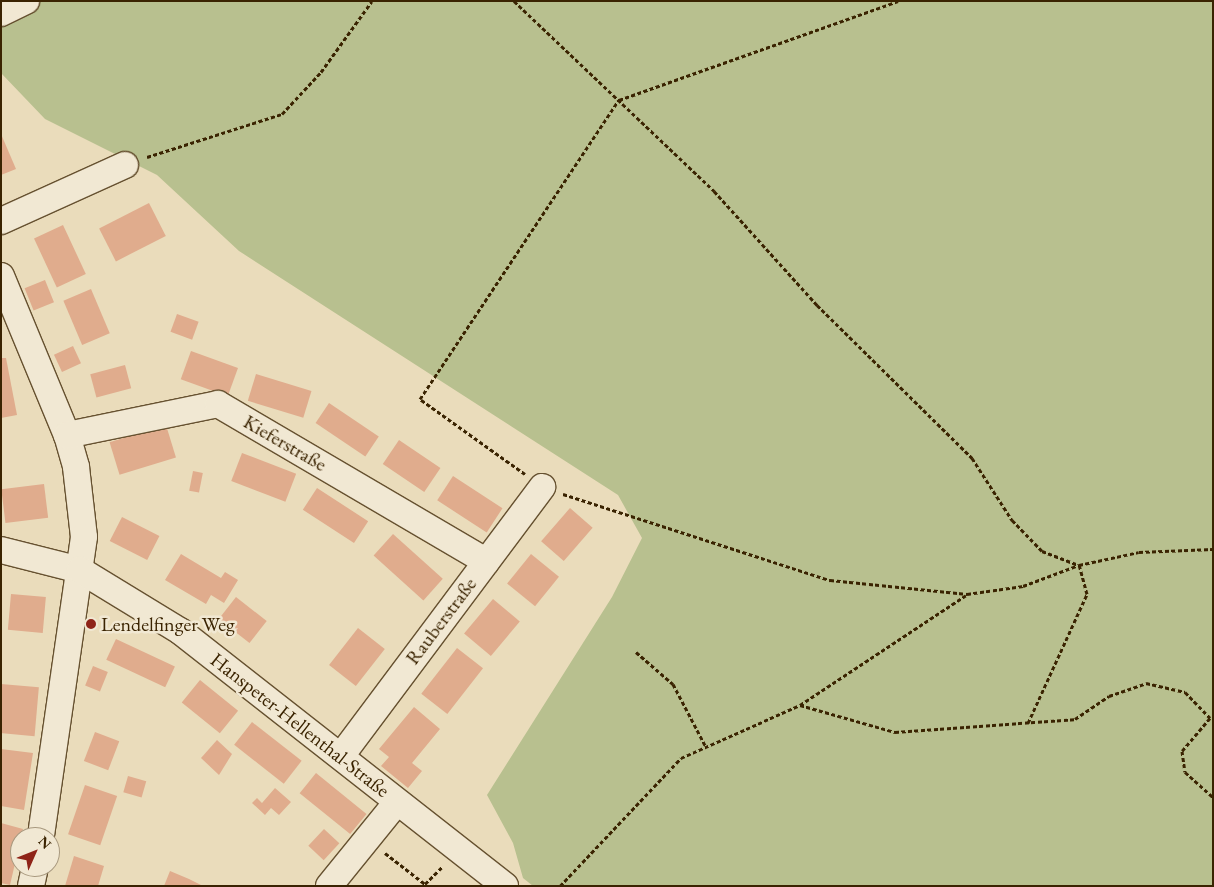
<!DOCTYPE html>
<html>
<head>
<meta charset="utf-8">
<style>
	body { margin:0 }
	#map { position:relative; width:1214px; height:887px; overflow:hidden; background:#eadcbb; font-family:"EB Garamond",serif }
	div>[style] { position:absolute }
	.green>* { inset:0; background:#b8c08f }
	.building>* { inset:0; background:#e0ac8d; transform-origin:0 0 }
	.path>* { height:3px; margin-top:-1.5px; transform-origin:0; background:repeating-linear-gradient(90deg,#3a2301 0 4px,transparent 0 6.5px) }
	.roads { filter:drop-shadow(1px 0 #665130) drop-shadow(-1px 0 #665130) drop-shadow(0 1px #665130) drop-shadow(0 -1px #665130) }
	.minor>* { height:26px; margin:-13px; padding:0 13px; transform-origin:13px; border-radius:13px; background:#f1e8d3 }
	.dots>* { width:14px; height:14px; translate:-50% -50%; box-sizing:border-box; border:2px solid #f1e8d3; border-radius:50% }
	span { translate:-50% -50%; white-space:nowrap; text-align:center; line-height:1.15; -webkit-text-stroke:5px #f1e8d3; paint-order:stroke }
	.street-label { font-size:20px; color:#3a2301 }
	.poi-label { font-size:20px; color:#3a2301 }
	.left { translate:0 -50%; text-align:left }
	.frame { position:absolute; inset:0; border:2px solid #3a2301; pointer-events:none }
	.north { position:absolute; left:10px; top:827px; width:50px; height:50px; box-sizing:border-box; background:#f1e8d3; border:1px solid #a8997f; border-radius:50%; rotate:46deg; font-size:14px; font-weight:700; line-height:20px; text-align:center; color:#3a2301 }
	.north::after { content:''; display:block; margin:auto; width:18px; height:22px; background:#8f2418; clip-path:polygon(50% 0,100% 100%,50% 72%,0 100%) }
</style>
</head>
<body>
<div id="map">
	<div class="green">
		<i style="clip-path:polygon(1px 1px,1213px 1px,1213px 886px,533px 886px,523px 878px,513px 843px,487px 795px,612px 597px,642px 538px,618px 495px,239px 251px,157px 175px,45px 119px,1px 73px)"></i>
	</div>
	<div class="building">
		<i style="clip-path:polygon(1px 134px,16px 169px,1px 175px)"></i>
		<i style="left:149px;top:203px;width:37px;height:56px;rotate:63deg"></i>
		<i style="left:63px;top:225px;width:54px;height:32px;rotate:65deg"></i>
		<i style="left:45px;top:280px;width:24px;height:22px;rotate:68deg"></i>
		<i style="left:91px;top:289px;width:48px;height:30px;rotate:67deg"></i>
		<i style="left:177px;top:314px;width:23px;height:19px;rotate:20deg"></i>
		<i style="left:73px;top:346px;width:19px;height:21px;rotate:65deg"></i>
		<i style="left:191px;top:351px;width:50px;height:30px;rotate:20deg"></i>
		<i style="clip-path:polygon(1px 358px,6px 358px,17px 415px,1px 418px)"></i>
		<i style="left:125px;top:365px;width:24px;height:36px;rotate:75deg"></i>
		<i style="left:256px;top:374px;width:58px;height:28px;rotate:17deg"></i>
		<i style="left:329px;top:403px;width:60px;height:24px;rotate:34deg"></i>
		<i style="left:166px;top:425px;width:34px;height:59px;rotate:73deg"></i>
		<i style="left:399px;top:440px;width:50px;height:29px;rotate:34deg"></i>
		<i style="left:242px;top:453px;width:58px;height:30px;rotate:21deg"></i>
		<i style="left:193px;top:471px;width:10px;height:20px;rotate:11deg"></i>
		<i style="left:453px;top:476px;width:59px;height:29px;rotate:33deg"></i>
		<i style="left:44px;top:484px;width:34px;height:43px;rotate:83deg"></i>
		<i style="left:317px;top:488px;width:61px;height:26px;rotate:33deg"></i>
		<i style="left:570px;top:508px;width:30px;height:44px;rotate:41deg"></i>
		<i style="left:122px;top:517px;width:42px;height:27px;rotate:27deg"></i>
		<i style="left:393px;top:534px;width:67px;height:29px;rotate:42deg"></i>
		<i style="clip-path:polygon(181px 554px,221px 578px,225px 572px,238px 580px,224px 603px,211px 595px,206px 604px,165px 580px)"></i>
		<i style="left:531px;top:554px;width:36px;height:38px;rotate:39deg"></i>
		<i style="left:11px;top:594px;width:35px;height:36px;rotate:5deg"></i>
		<i style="left:236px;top:597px;width:39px;height:28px;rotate:38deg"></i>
		<i style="left:493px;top:599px;width:35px;height:45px;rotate:40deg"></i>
		<i style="left:358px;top:628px;width:34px;height:47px;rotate:38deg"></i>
		<i style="left:116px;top:639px;width:65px;height:23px;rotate:25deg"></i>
		<i style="left:457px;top:648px;width:33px;height:58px;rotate:38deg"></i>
		<i style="left:93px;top:666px;width:16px;height:21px;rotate:22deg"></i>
		<i style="left:200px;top:680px;width:49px;height:29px;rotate:39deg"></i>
		<i style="left:1px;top:684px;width:38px;height:49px;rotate:5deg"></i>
		<i style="clip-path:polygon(414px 707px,440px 729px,412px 763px,422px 771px,408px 788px,381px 766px,389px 757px,379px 749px)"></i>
		<i style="left:252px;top:722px;width:63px;height:29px;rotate:38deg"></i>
		<i style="left:95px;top:732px;width:26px;height:31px;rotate:21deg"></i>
		<i style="clip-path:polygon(217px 740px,232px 754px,219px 775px,201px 758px)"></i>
		<i style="clip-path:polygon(1px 749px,33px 753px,24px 810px,1px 806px)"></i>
		<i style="left:316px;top:773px;width:65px;height:26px;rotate:39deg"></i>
		<i style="left:128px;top:776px;width:19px;height:17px;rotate:16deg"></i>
		<i style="left:85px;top:785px;width:34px;height:52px;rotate:19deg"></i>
		<i style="clip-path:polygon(275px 788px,291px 802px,279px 815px,271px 808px,265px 815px,252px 803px,257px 798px,262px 803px)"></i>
		<i style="clip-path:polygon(1px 823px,23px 829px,10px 885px,1px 883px)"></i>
		<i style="left:324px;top:829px;width:21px;height:23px;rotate:43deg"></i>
		<i style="clip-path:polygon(74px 856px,104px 866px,98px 886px,65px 886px)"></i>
		<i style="clip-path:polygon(170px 871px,189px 879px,203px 886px,164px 886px)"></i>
	</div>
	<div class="path">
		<i style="left:514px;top:1px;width:276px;rotate:43.5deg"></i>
		<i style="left:714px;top:191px;width:154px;rotate:47.9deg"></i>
		<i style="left:817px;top:305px;width:218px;rotate:44.6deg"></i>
		<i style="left:972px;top:458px;width:74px;rotate:57.2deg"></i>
		<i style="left:1012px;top:520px;width:43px;rotate:45.9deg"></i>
		<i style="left:1042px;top:551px;width:39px;rotate:21deg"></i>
		<i style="left:147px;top:157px;width:142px;rotate:-17.7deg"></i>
		<i style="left:282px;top:114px;width:57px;rotate:-47.1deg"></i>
		<i style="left:321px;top:72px;width:87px;rotate:-54.3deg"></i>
		<i style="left:525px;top:474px;width:129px;rotate:-144.5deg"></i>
		<i style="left:420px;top:399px;width:359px;rotate:-56.4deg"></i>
		<i style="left:619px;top:100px;width:296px;rotate:-19.5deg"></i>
		<i style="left:563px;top:494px;width:281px;rotate:17.9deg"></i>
		<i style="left:830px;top:580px;width:138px;rotate:5.8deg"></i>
		<i style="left:967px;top:594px;width:57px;rotate:-8.1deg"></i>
		<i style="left:1023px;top:586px;width:60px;rotate:-20.6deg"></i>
		<i style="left:1079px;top:565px;width:61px;rotate:-12.2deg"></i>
		<i style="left:1139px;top:552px;width:74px;rotate:-2.3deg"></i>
		<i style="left:636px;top:652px;width:49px;rotate:40.9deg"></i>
		<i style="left:673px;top:684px;width:71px;rotate:62.4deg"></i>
		<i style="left:800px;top:705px;width:99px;rotate:15.9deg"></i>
		<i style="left:895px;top:732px;width:180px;rotate:-4.1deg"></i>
		<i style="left:1075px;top:719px;width:41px;rotate:-34.1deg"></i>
		<i style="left:1109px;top:696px;width:39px;rotate:-19deg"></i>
		<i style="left:1146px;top:683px;width:40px;rotate:13deg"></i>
		<i style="left:1185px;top:692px;width:36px;rotate:46deg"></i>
		<i style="left:1210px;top:718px;width:43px;rotate:130.3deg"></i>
		<i style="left:1182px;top:751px;width:21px;rotate:82deg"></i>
		<i style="left:1185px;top:772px;width:38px;rotate:42deg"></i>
		<i style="left:1028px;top:723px;width:142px;rotate:-65.4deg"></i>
		<i style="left:1087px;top:594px;width:30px;rotate:-105deg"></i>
		<i style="left:385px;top:853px;width:51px;rotate:37.8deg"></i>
		<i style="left:425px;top:884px;width:25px;rotate:-45deg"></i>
		<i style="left:560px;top:886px;width:176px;rotate:-46.6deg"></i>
		<i style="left:681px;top:758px;width:130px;rotate:-24deg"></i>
		<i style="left:800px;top:705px;width:199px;rotate:-33.5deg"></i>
	</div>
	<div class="roads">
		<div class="minor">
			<i style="left:1px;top:13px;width:28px;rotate:-26deg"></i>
			<i style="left:1px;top:221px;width:136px;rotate:-24.3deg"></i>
			<i style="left:1px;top:276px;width:172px;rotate:67.5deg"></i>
			<i style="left:67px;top:435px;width:33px;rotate:74deg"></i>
			<i style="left:76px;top:467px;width:70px;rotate:83.5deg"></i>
			<i style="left:84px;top:537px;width:303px;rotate:98.2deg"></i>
			<i style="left:67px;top:435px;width:154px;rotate:-11.6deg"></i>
			<i style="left:218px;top:404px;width:311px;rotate:30.4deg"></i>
			<i style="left:1px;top:550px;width:81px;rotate:14.2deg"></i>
			<i style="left:80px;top:570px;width:117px;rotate:31.4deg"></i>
			<i style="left:180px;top:631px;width:413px;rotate:38.1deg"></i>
			<i style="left:341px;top:756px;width:336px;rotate:-53.2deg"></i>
			<i style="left:31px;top:886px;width:19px;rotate:-78deg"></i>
			<i style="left:329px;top:886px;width:108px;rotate:-51deg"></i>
		</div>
	</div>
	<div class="dots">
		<i style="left:91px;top:624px;background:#8f2418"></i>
	</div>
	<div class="street-label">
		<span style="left:285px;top:443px;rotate:30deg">Kieferstraße</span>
		<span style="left:441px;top:621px;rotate:-53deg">Rauberstraße</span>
		<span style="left:300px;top:725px;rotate:38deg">Hanspeter-Hellenthal-Straße</span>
	</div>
	<div class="poi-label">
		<span class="left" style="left:101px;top:624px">Lendelfinger Weg</span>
	</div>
	<div class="frame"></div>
	<div class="north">N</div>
</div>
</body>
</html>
